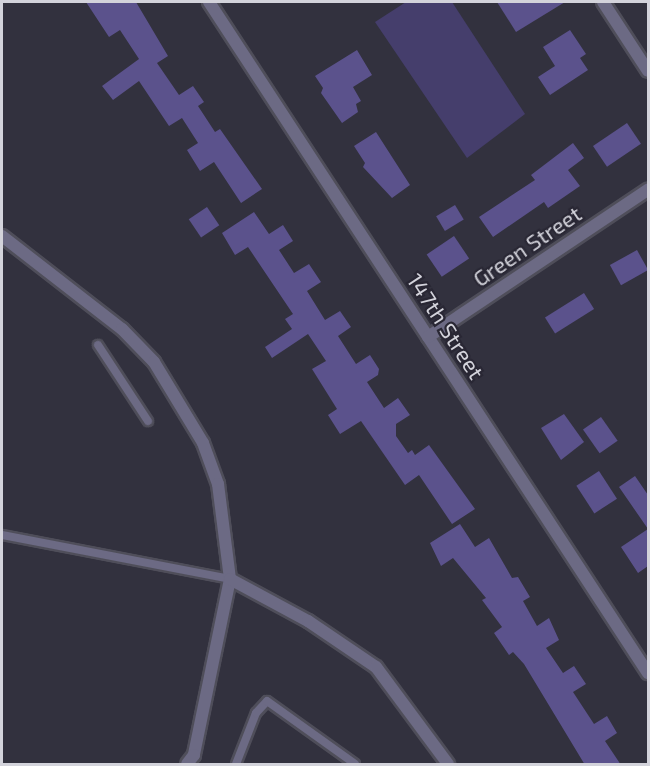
<!DOCTYPE html>
<html>
<head>
<meta charset="utf-8">
<style>
	body { margin:0 }
	#map { position:relative; width:650px; height:766px; overflow:hidden; background:#32313e; font-family:"Exo 2",sans-serif }
	div>[style] { position:absolute }
	.green>* { inset:0; background:#453e6c }
	.building>* { inset:0; background:#5b528c; transform-origin:0 0 }
	.roads { filter:drop-shadow(2px 0 #4f4e5a) drop-shadow(-2px 0 #4f4e5a) drop-shadow(0 2px #4f4e5a) drop-shadow(0 -2px #4f4e5a) }
	.service>* { height:8px; margin:-4px; padding:0 4px; transform-origin:4px; border-radius:4px; background:#6c6a84 }
	.minor>* { height:12px; margin:-6px; padding:0 6px; transform-origin:6px; border-radius:6px; background:#6c6a84 }
	span { translate:-50% -50%; white-space:nowrap; text-align:center; line-height:1.15; -webkit-text-stroke:4.5px #292734; paint-order:stroke }
	.street-label { font-size:22px; color:#d3d3db }
	.frame { position:absolute; inset:0; border:3px solid #d3d3db; pointer-events:none }
</style>
</head>
<body>
<div id="map">
	<div class="green">
		<i style="clip-path:polygon(406px 2px,452px 2px,525px 114px,467px 158px,375px 22px)"></i>
	</div>
	<div class="building">
		<i style="clip-path:polygon(86px 2px,136px 2px,168px 56px,157px 63px,179px 95px,193px 86px,204px 102px,198px 106px,215px 132px,220px 129px,262px 189px,241px 203px,214px 162px,200px 171px,187px 150px,198px 143px,182px 118px,169px 126px,139px 81px,113px 100px,102px 86px,139px 59px,120px 30px,109px 37px)"></i>
		<i style="clip-path:polygon(497px 2px,565px 2px,516px 32px)"></i>
		<i style="clip-path:polygon(570px 30px,586px 54px,580px 58px,588px 70px,550px 95px,538px 77px,555px 66px,543px 47px)"></i>
		<i style="clip-path:polygon(357px 50px,372px 75px,353px 87px,361px 101px,356px 104px,358px 112px,342px 123px,321px 93px,323px 88px,315px 76px)"></i>
		<i style="left:627px;top:123px;width:25px;height:41px;rotate:56deg"></i>
		<i style="clip-path:polygon(376px 132px,410px 185px,392px 198px,363px 167px,365px 163px,354px 146px)"></i>
		<i style="clip-path:polygon(573px 143px,584px 158px,568px 170px,580px 186px,548px 208px,544px 202px,493px 237px,479px 217px,535px 180px,531px 175px)"></i>
		<i style="left:455px;top:205px;width:17px;height:22px;rotate:59deg"></i>
		<i style="left:207px;top:207px;width:22px;height:22px;rotate:56deg"></i>
		<i style="clip-path:polygon(254px 212px,269px 234px,283px 225px,293px 241px,279px 250px,294px 273px,309px 264px,321px 282px,307px 291px,325px 320px,340px 311px,351px 327px,338px 336px,356px 364px,370px 355px,379px 369px,378px 375px,367px 382px,384px 408px,398px 398px,410px 415px,396px 424px,396px 436px,408px 453px,412px 450px,415px 455px,429px 445px,475px 509px,452px 524px,419px 475px,405px 485px,361px 421px,340px 434px,328px 415px,337px 409px,312px 369px,326px 361px,308px 334px,272px 358px,265px 347px,292px 329px,285px 319px,293px 314px,248px 247px,235px 255px,222px 233px)"></i>
		<i style="left:454px;top:236px;width:27px;height:33px;rotate:56deg"></i>
		<i style="left:637px;top:250px;width:23px;height:31px;rotate:61deg"></i>
		<i style="left:584px;top:293px;width:19px;height:46px;rotate:58deg"></i>
		<i style="clip-path:polygon(564px 414px,584px 442px,561px 460px,541px 428px)"></i>
		<i style="left:601px;top:417px;width:29px;height:22px;rotate:55deg"></i>
		<i style="left:599px;top:471px;width:33px;height:27px;rotate:57deg"></i>
		<i style="clip-path:polygon(635px 476px,648px 495px,648px 566px,638px 573px,621px 547px,648px 529px,619px 487px)"></i>
		<i style="clip-path:polygon(460px 524px,475px 547px,489px 538px,512px 578px,518px 577px,530px 597px,523px 601px,537px 626px,549px 618px,559px 640px,546px 648px,563px 673px,574px 666px,586px 684px,573px 692px,594px 724px,607px 716px,617px 733px,605px 741px,621px 765px,585px 765px,524px 664px,513px 652px,509px 655px,494px 633px,502px 627px,482px 600px,486px 598px,453px 558px,441px 566px,430px 543px)"></i>
	</div>
	<div class="roads">
		<div class="service">
			<i style="left:98px;top:345px;width:91px;rotate:56.7deg"></i>
			<i style="left:2px;top:535px;width:232px;rotate:10.9deg"></i>
			<i style="left:236px;top:764px;width:55px;rotate:-68.6deg"></i>
			<i style="left:256px;top:713px;width:16px;rotate:-47deg"></i>
			<i style="left:267px;top:701px;width:108px;rotate:35.6deg"></i>
		</div>
		<div class="minor">
			<i style="left:209px;top:2px;width:802px;rotate:56.81deg"></i>
			<i style="left:603px;top:2px;width:82px;rotate:56.9deg"></i>
			<i style="left:2px;top:236px;width:152px;rotate:37.8deg"></i>
			<i style="left:122px;top:329px;width:46px;rotate:45.9deg"></i>
			<i style="left:154px;top:362px;width:95px;rotate:58.8deg"></i>
			<i style="left:203px;top:443px;width:44px;rotate:69.9deg"></i>
			<i style="left:218px;top:484px;width:96px;rotate:82.8deg"></i>
			<i style="left:230px;top:579px;width:180px;rotate:101.6deg"></i>
			<i style="left:194px;top:755px;width:11px;rotate:128deg"></i>
			<i style="left:428px;top:337px;width:265px;rotate:-33.8deg"></i>
			<i style="left:230px;top:579px;width:89px;rotate:28.3deg"></i>
			<i style="left:308px;top:621px;width:82px;rotate:34.1deg"></i>
			<i style="left:376px;top:667px;width:121px;rotate:53.4deg"></i>
		</div>
	</div>
	<div class="street-label">
		<span style="left:527px;top:246px;rotate:-34deg">Green Street</span>
		<span style="left:446px;top:326px;rotate:57deg">147th Street</span>
	</div>
	<div class="frame"></div>
</div>
</body>
</html>
